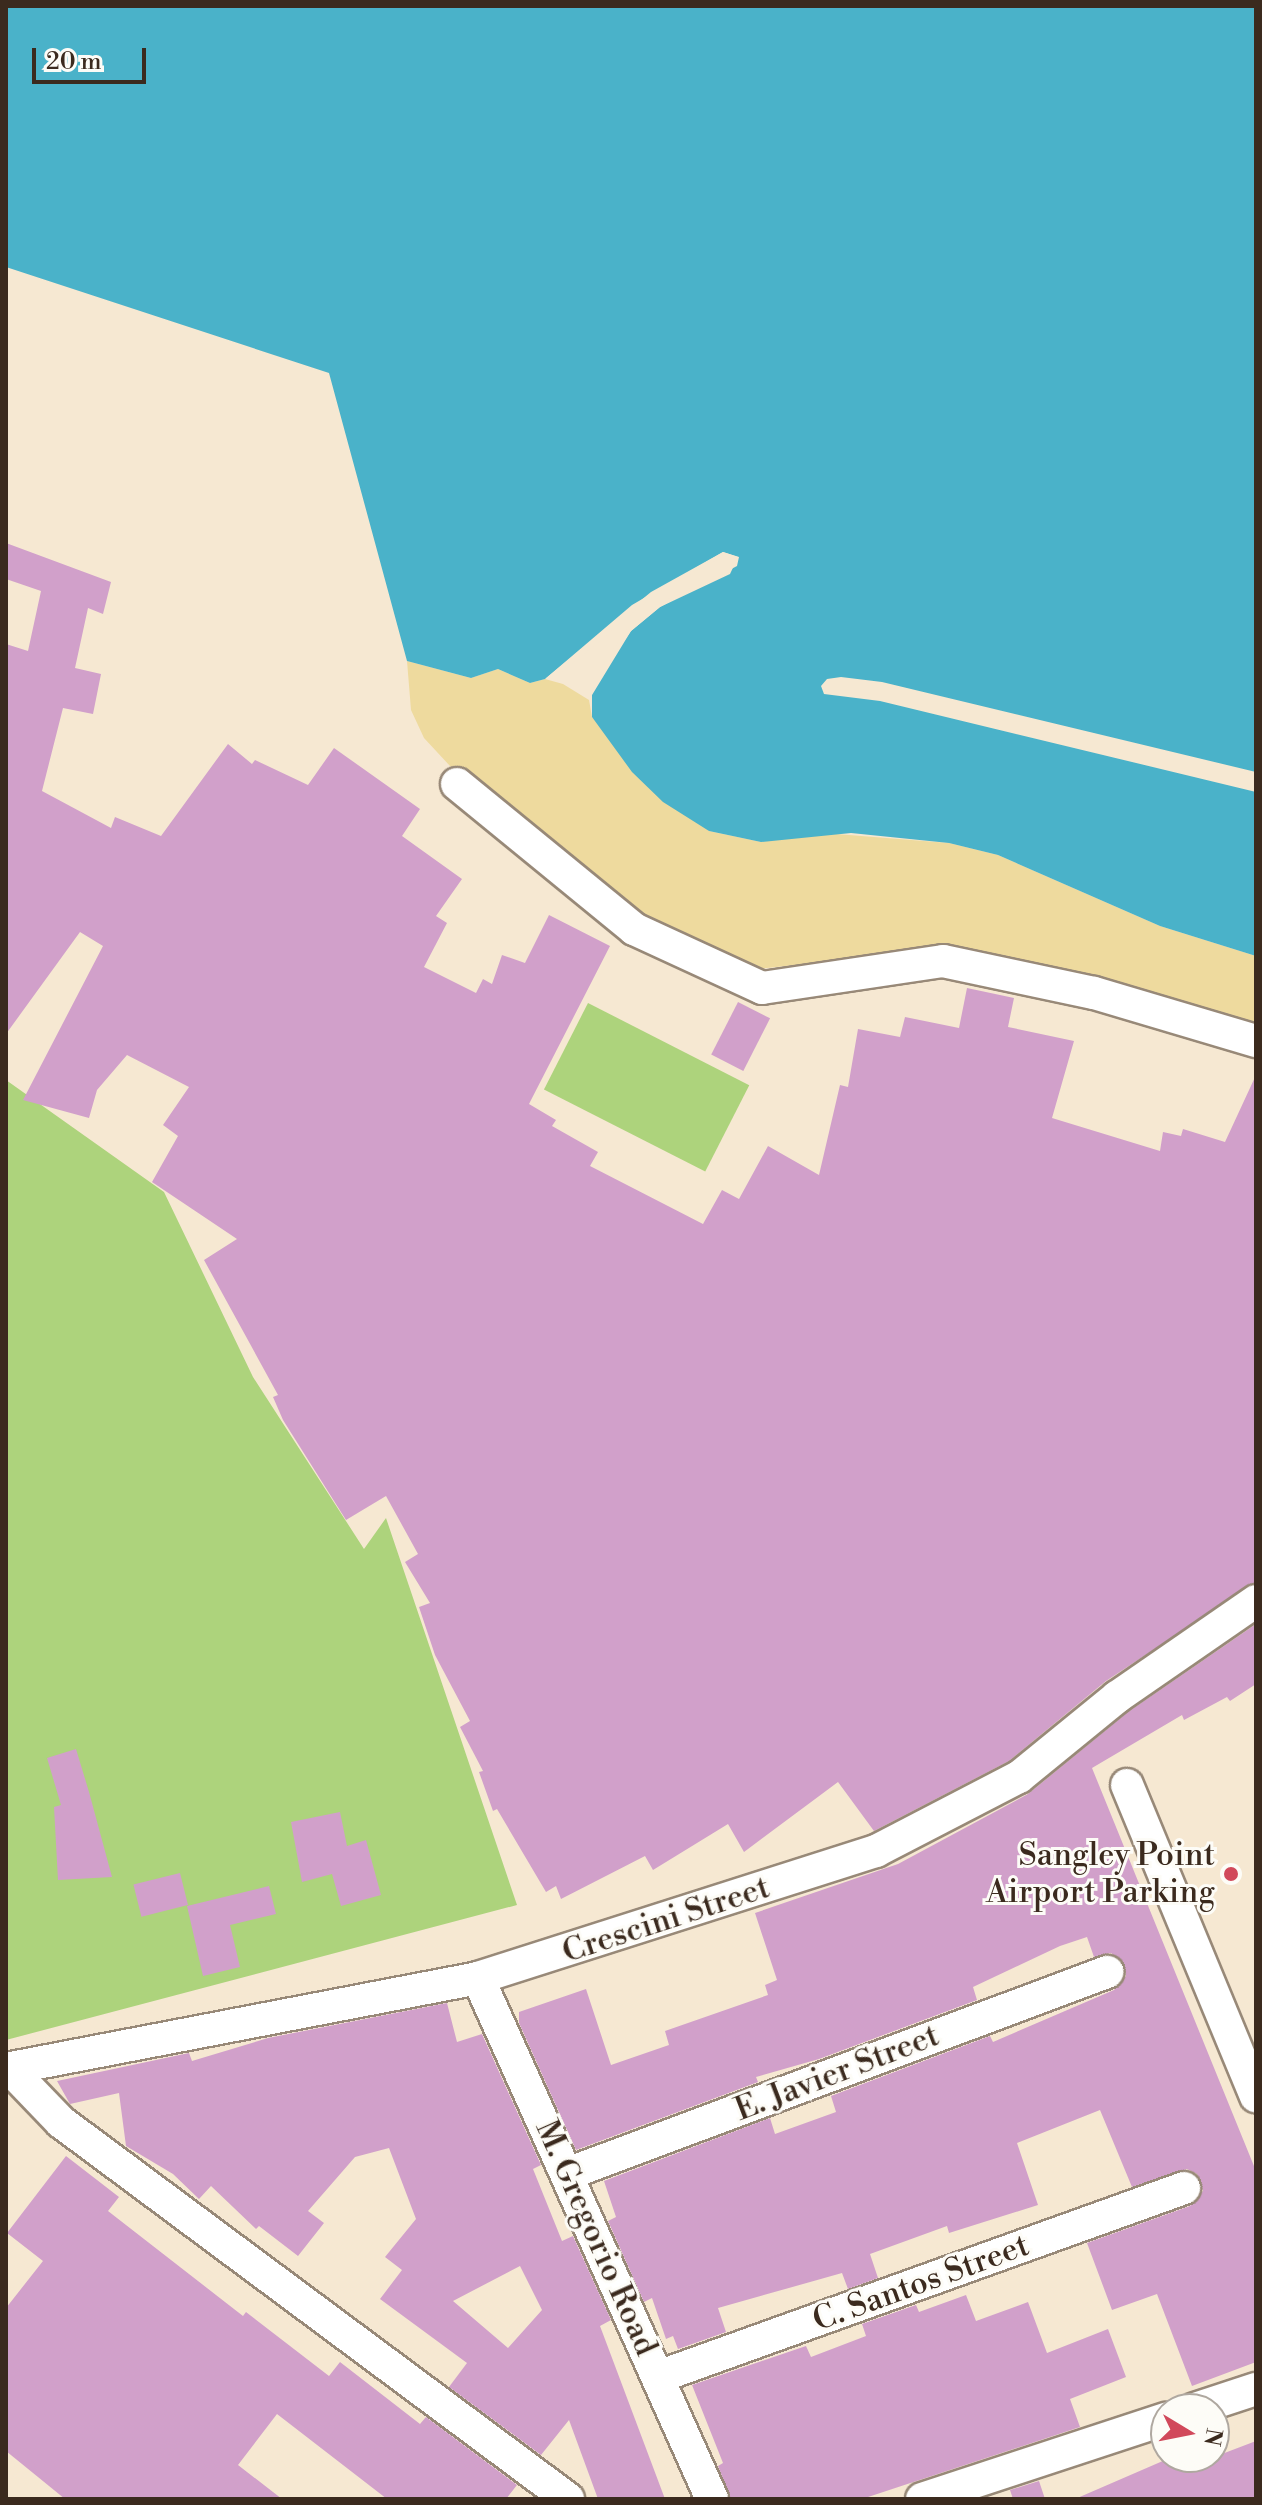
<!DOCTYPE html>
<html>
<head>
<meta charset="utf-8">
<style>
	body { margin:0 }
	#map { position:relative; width:1262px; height:2505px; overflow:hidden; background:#f6e8d2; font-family:"Libre Bodoni",serif }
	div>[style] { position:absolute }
	.green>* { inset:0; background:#add37c; transform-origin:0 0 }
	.sand>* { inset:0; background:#eeda9e }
	.water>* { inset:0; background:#4ab2c9 }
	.pier>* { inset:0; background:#f6e8d2 }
	.building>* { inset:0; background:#d1a0ca; transform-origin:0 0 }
	.roads { filter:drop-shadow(2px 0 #988978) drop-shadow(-2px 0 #988978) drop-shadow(0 2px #988978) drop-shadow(0 -2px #988978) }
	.street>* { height:32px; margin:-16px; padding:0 16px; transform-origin:16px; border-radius:16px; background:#fff }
	.dots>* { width:22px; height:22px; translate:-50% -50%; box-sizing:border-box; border:4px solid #fdfcf7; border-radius:50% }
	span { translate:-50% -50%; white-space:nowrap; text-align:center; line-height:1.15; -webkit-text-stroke:6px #fdfcf7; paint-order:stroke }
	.poi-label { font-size:32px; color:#3b2a1e }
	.right { translate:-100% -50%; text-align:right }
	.street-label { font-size:32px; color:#3b2a1e }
	.frame { position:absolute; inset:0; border:8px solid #3b2a1e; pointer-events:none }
	.north { position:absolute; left:1150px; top:2393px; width:80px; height:80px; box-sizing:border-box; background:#fdfcf7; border:2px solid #afa8a0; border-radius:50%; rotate:100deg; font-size:22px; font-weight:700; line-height:32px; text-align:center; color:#3b2a1e }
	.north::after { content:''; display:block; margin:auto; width:28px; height:36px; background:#d1495b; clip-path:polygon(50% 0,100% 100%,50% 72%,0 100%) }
	.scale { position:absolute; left:32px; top:48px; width:114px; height:36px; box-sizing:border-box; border:4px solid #3b2a1e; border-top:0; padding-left:10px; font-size:24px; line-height:28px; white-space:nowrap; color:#3b2a1e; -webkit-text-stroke:6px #fdfcf7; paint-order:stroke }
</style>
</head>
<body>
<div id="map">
	<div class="green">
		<i style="left:588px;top:1003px;width:181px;height:97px;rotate:27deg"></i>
		<i style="clip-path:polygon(6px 1080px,164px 1192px,253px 1377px,364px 1549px,386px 1518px,517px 1905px,6px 2040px)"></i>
	</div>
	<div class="sand">
		<i style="clip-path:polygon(407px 661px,471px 678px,498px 669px,530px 683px,545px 679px,563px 684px,589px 700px,592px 717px,605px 731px,709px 831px,761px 842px,824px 833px,949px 843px,998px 855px,1160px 926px,1256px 956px,1256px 1032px,852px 959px,757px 969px,632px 918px,463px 780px,424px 738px,411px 710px)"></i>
	</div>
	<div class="water">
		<i style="clip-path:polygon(6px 6px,1256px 6px,1256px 956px,1160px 926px,998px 855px,949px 843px,851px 833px,761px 842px,709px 831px,663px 802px,632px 772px,592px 717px,592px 687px,631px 631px,660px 607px,730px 574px,738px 557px,723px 552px,651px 592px,545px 679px,530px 683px,498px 669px,471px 678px,407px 661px,329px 373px,6px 267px)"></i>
	</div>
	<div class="pier">
		<i style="clip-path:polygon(723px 552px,739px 557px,737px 566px,660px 607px,631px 631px,589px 700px,589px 685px,628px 628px,658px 604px,727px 570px,734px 559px,724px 556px,654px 595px,564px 671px,545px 679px,632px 605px)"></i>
		<i style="clip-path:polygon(841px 677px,882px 682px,1256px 772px,1256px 792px,880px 701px,824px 694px,821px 686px,827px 679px)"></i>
	</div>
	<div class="building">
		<i style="clip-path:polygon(6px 543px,111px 582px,103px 614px,88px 608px,75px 668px,101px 674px,93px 714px,63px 708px,42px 791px,111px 828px,115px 817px,161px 836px,228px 744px,252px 764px,255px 760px,308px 785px,334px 748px,420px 809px,402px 836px,462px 879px,436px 916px,447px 923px,424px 967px,476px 993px,483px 979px,492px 984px,502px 955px,525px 963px,549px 915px,610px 946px,529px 1104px,556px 1120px,552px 1126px,598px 1152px,590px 1166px,703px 1224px,722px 1190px,739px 1199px,768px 1146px,819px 1175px,840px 1085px,848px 1087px,858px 1029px,900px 1037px,905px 1017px,959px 1028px,967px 988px,1014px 998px,1008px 1027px,1074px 1041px,1052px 1118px,1160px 1151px,1163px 1132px,1181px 1136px,1183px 1129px,1225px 1142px,1256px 1075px,1256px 1582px,1106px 1681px,1009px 1761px,874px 1831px,838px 1782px,744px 1852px,728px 1824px,653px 1870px,645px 1856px,561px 1899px,556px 1886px,546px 1892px,497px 1809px,493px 1811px,479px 1772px,483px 1771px,460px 1727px,470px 1721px,435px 1655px,419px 1607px,430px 1603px,405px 1562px,418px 1554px,386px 1496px,346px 1520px,283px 1420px,273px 1397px,278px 1395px,204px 1260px,237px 1239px,152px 1182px,178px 1136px,163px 1125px,189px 1087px,127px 1055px,97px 1090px,89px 1118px,23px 1100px,103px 946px,80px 932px,6px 1034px,6px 644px,28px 651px,41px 591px,6px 579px)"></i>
		<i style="left:738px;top:1002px;width:36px;height:59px;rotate:27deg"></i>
		<i style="clip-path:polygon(1256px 1624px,1256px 1684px,1230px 1701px,1227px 1697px,1184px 1720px,1182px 1715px,1092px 1768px,1256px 2171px,1256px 2362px,1192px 2386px,1157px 2294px,1112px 2310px,1087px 2243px,1190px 2206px,1203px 2191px,1197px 2174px,1187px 2169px,1132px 2187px,1100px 2110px,1017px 2143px,1038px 2205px,949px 2233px,947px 2226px,870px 2254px,878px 2278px,848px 2289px,842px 2273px,718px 2308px,726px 2332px,678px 2349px,673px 2336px,666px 2339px,652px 2298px,644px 2302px,608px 2221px,616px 2217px,604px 2181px,770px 2118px,775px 2134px,836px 2112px,831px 2096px,990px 2036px,993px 2042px,1114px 1990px,1126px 1976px,1124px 1965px,1111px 1953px,1094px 1957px,1087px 1937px,1060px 1946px,973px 1987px,977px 2000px,819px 2059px,756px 2077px,758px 2082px,576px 2150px,519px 2023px,519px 2012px,586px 1989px,611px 2065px,669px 2045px,665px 2031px,768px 1995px,765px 1985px,777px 1980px,755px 1913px,898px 1864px,1028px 1794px,1128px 1712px)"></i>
		<i style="clip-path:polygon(76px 1749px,89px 1792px,112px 1877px,58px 1880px,54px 1807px,61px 1805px,47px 1758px)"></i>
		<i style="clip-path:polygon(340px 1812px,347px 1846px,366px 1840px,381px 1895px,341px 1906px,332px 1874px,302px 1882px,291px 1822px)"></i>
		<i style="left:180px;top:1873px;width:33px;height:48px;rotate:76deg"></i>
		<i style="clip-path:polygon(269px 1886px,276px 1914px,230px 1925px,240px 1967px,203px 1976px,187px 1906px)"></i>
		<i style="clip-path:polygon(evenodd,447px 2003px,457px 2042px,482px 2034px,541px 2165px,533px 2169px,562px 2241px,573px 2236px,611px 2320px,600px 2326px,665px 2499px,598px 2499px,569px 2420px,541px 2455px,449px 2387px,467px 2363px,380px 2299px,402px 2270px,385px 2257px,416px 2219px,389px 2148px,355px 2157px,308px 2211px,324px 2223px,298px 2256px,259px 2226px,256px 2229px,211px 2186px,199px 2199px,173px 2174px,126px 2146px,119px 2093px,70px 2104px,57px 2081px,189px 2053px,192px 2061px,268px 2038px,447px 2003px,520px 2266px,542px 2310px,508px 2348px,453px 2301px,520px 2266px)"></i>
		<i style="clip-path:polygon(66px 2156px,119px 2197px,108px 2211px,243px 2316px,246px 2312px,329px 2376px,340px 2362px,420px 2424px,426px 2417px,517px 2485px,506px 2499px,387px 2499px,277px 2414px,238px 2465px,282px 2499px,65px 2499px,6px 2451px,6px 2308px,43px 2261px,7px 2233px)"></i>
		<i style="clip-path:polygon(966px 2295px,976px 2321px,1028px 2302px,1047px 2353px,1108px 2329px,1126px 2377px,1070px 2399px,1080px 2427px,862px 2499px,731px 2499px,718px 2466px,723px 2463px,692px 2385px,806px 2346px,811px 2357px,866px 2336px,862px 2324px,916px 2305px,919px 2312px)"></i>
		<i style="clip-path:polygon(1256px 2441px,1256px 2499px,1075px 2499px,1172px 2457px,1214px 2457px)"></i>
		<i style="clip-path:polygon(1039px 2481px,1045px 2499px,1013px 2499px,1010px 2490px)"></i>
	</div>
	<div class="roads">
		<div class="street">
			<i style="left:457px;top:784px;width:229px;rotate:39.3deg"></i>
			<i style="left:634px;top:929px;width:141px;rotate:24.7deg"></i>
			<i style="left:762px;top:988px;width:183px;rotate:-8.5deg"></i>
			<i style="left:943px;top:961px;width:154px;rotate:12deg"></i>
			<i style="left:1094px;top:993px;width:169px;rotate:16.5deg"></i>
			<i style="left:1127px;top:1785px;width:337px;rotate:67.5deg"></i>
			<i style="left:478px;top:1978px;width:571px;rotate:65.81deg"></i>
			<i style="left:6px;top:2069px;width:481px;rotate:-10.9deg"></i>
			<i style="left:478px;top:1978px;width:418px;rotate:-17.7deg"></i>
			<i style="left:876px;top:1851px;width:161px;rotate:-27.4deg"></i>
			<i style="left:1019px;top:1777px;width:127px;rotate:-39.2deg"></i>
			<i style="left:1117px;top:1697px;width:169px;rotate:-34.6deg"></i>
			<i style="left:10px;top:2069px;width:74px;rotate:46.1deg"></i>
			<i style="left:61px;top:2122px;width:632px;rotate:36.63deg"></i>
			<i style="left:567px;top:2174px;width:577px;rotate:-20.51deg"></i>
			<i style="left:658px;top:2377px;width:559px;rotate:-19.76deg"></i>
			<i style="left:1195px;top:2409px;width:64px;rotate:-18.2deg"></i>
			<i style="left:922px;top:2499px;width:257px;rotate:-18.2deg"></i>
		</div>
	</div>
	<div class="dots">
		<i style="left:1231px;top:1874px;background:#d1495b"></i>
	</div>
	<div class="poi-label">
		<span class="right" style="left:1215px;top:1874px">Sangley Point<br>Airport Parking</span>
	</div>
	<div class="street-label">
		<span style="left:666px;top:1920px;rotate:-18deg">Crescini Street</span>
		<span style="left:837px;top:2073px;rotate:-21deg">E. Javier Street</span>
		<span style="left:596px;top:2238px;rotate:66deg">M. Gregorio Road</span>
		<span style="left:921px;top:2283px;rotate:-20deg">C. Santos Street</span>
	</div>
	<div class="frame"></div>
	<div class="north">N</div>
	<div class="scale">20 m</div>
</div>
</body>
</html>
